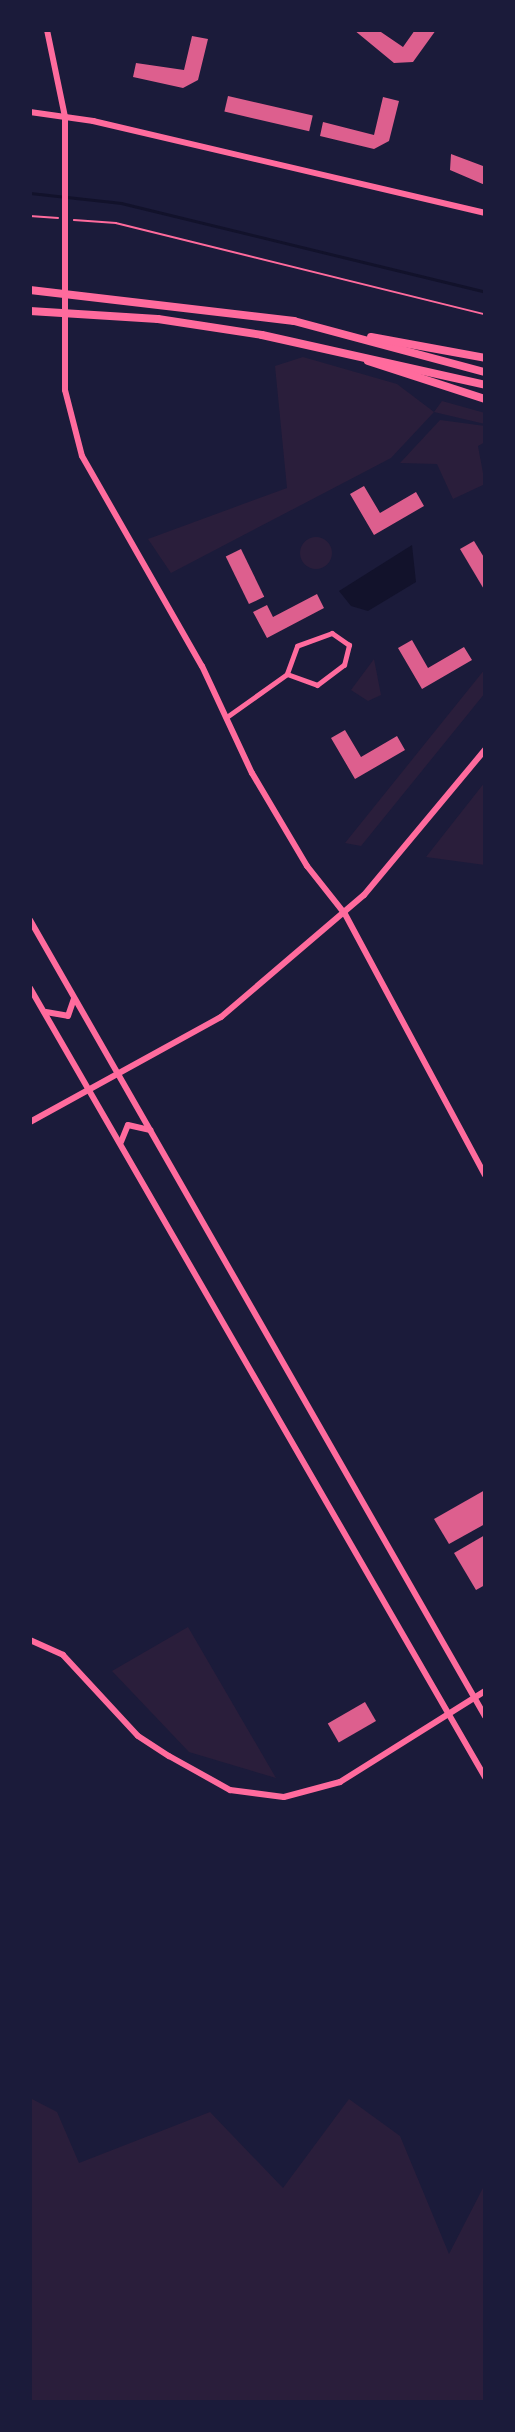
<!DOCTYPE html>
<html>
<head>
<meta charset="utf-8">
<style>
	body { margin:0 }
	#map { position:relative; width:515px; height:2432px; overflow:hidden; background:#1b1b3a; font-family:Arial,sans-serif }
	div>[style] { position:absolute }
	.green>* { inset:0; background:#2a1e3b }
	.round { border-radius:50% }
	.water>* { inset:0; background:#12122b }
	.stream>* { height:3px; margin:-1.5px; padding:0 1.5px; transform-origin:1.5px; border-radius:1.5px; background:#12122b }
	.building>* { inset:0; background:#dd5f8e; transform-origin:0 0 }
	.path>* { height:1.5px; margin:-0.75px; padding:0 0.75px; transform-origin:0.75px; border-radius:0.75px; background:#ff6b9d }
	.minor>* { height:5px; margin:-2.5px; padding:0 2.5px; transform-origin:2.5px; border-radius:2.5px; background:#ff6b9d }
	.tertiary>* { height:6px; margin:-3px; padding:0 3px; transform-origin:3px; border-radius:3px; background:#ff6b9d }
	.primary>* { height:8px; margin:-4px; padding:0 4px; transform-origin:4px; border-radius:4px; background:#ff6b9d }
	span { translate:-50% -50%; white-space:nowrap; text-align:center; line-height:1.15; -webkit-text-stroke:5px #1b1b3a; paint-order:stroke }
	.frame { position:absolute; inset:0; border:32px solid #1b1b3a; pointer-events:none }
</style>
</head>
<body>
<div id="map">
	<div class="green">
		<i style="clip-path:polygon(303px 357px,397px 384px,434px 412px,442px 401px,485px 413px,485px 424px,434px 412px,391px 458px,171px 573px,148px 539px,287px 488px,275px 366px)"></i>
		<i style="clip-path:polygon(440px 420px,485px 426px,485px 442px,478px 446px,485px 484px,453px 499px,437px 464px,400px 463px)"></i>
		<i class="round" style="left:300px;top:537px;width:32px;height:32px"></i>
		<i style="clip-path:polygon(374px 659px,381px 695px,368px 701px,351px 690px)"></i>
		<i style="clip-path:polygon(485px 669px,485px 693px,361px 846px,345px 843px)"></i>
		<i style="clip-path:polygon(485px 782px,485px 865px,426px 857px)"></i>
		<i style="clip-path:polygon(188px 1627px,276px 1778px,189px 1752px,112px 1671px)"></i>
		<i style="clip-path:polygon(30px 2098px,57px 2112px,79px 2163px,210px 2112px,283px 2188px,349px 2099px,400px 2136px,449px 2254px,485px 2184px,485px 2402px,30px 2402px)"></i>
	</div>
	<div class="water">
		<i style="clip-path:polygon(412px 545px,416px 582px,368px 611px,351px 606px,339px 591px)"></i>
	</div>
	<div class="stream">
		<i style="left:30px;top:193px;width:92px;rotate:6.3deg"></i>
		<i style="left:121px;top:203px;width:375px;rotate:13.7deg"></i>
	</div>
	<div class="building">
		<i style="clip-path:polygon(354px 30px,378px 30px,403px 47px,415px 30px,436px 30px,413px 62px,394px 63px)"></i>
		<i style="clip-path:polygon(192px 36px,208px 39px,198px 80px,183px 88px,133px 77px,136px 63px,184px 70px)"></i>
		<i style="left:228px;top:96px;width:87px;height:16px;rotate:13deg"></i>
		<i style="clip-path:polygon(383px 97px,399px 101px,389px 141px,374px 149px,320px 136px,323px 122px,374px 135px)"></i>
		<i style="clip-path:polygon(451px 154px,483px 166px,485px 160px,485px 185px,450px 170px)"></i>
		<i style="clip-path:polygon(364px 486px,380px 513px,416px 492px,424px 506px,374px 535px,350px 494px)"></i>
		<i style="clip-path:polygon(474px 541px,485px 559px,485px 591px,460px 549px)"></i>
		<i style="left:241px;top:549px;width:53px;height:17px;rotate:64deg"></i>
		<i style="clip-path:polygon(317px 594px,324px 608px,267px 638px,253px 612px,267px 605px,273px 617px)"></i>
		<i style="clip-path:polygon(412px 640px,428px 668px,464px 647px,472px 660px,422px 689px,398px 648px)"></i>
		<i style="clip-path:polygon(345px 730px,361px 757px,397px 736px,405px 750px,355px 779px,331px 738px)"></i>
		<i style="clip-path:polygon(485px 1490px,485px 1524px,449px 1544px,434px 1519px)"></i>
		<i style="clip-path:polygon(485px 1535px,485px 1585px,476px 1590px,454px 1553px)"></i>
		<i style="left:365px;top:1702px;width:22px;height:43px;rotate:60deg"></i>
	</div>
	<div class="path">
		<i style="left:30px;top:216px;width:28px;rotate:4deg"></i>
		<i style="left:74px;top:220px;width:42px;rotate:4.1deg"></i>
		<i style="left:116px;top:223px;width:380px;rotate:13.9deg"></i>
	</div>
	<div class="minor">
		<i style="left:228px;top:716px;width:72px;rotate:-35.4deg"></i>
		<i style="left:287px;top:674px;width:32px;rotate:20deg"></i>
		<i style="left:317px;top:685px;width:34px;rotate:-37deg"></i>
		<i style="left:344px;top:665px;width:21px;rotate:-76deg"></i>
		<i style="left:349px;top:645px;width:21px;rotate:-145deg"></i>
		<i style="left:332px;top:633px;width:37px;rotate:160deg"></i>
		<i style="left:297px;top:646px;width:30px;rotate:110deg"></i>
	</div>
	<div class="tertiary">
		<i style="left:47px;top:30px;width:89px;rotate:78.3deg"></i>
		<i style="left:65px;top:117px;width:273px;rotate:90deg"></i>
		<i style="left:65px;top:390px;width:68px;rotate:75.6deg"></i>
		<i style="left:82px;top:456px;width:242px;rotate:60.3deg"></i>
		<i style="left:202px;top:666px;width:118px;rotate:65deg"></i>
		<i style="left:252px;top:773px;width:108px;rotate:59.4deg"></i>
		<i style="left:307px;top:866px;width:61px;rotate:51.6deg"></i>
		<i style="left:345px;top:914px;width:296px;rotate:61.8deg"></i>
		<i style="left:30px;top:112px;width:64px;rotate:8.1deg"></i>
		<i style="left:93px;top:121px;width:403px;rotate:13.2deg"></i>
		<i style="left:30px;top:920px;width:917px;rotate:60.25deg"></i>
		<i style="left:30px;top:988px;width:911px;rotate:60.03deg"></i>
		<i style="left:46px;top:1012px;width:22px;rotate:10deg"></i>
		<i style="left:68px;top:1016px;width:18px;rotate:-71deg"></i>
		<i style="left:30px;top:1122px;width:218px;rotate:-28.8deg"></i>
		<i style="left:221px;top:1017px;width:188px;rotate:-40.5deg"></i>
		<i style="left:364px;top:895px;width:189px;rotate:-50.2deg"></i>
		<i style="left:121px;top:1142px;width:18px;rotate:-68deg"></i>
		<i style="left:128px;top:1125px;width:23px;rotate:13deg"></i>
		<i style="left:30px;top:1640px;width:36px;rotate:24deg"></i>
		<i style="left:63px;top:1655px;width:110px;rotate:47.2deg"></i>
		<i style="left:138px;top:1736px;width:37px;rotate:33deg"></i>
		<i style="left:169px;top:1756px;width:70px;rotate:29.1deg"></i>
		<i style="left:230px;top:1790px;width:54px;rotate:7.4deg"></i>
		<i style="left:284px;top:1797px;width:58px;rotate:-15deg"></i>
		<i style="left:340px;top:1782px;width:171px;rotate:-32.1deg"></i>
	</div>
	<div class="primary">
		<i style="left:30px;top:290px;width:266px;rotate:6.7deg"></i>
		<i style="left:294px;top:321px;width:198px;rotate:15deg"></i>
		<i style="left:30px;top:311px;width:128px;rotate:3.6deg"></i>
		<i style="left:158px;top:319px;width:105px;rotate:8.7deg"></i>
		<i style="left:262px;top:335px;width:229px;rotate:12.6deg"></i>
		<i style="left:371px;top:337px;width:116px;rotate:10.4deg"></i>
		<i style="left:368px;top:361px;width:123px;rotate:18deg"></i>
	</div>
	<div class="frame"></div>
</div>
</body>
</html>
